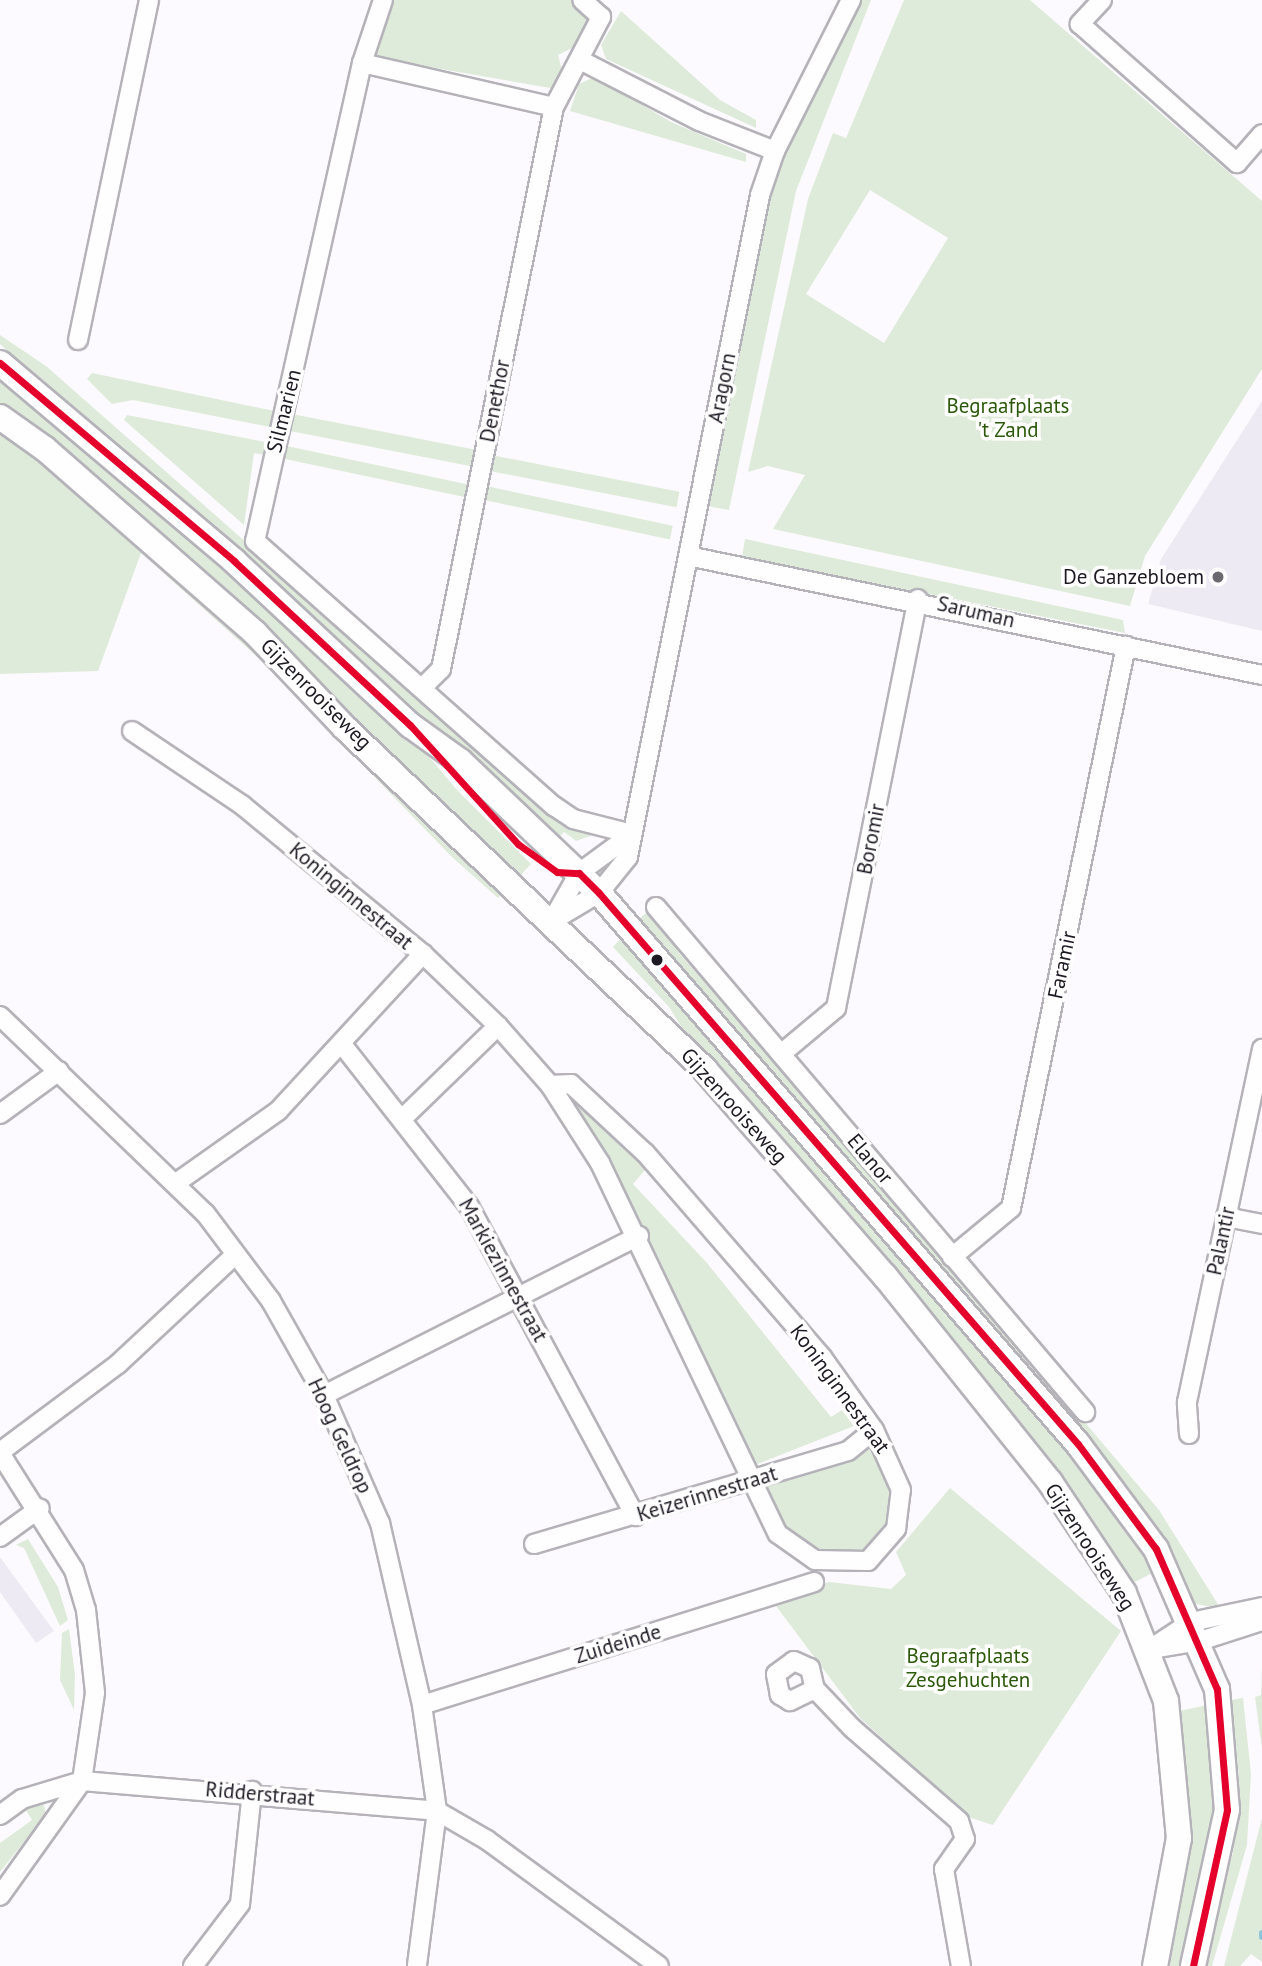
<!DOCTYPE html>
<html>
<head>
<meta charset="utf-8">
<style>
	body { margin:0 }
	#map { position:relative; width:1262px; height:1966px; overflow:hidden; background:#fcfafe; font-family:"PT Sans",sans-serif }
	div>[style] { position:absolute }
	.built>* { inset:0; background:#eeeaf4 }
	.green>* { inset:0; background:#dfebda; transform-origin:0 0 }
	.stream>* { height:6px; margin:-3px; padding:0 3px; transform-origin:3px; border-radius:3px; background:#8fc6da }
	.roads { filter:drop-shadow(2px 0 #b5b2b9) drop-shadow(-2px 0 #b5b2b9) drop-shadow(0 2px #b5b2b9) drop-shadow(0 -2px #b5b2b9) }
	.minor>* { height:18px; margin:-9px; padding:0 9px; transform-origin:9px; border-radius:9px; background:#fffeff }
	.secondary>* { height:24px; margin:-12px; padding:0 12px; transform-origin:12px; border-radius:12px; background:#fffeff }
	.bus-1>* { height:7px; margin:-3.5px; padding:0 3.5px; transform-origin:3.5px; border-radius:3.5px; background:#e4002b }
	.dots>* { width:19px; height:19px; translate:-50% -50%; box-sizing:border-box; border:4px solid #fff; border-radius:50% }
	span { translate:-50% -50%; white-space:nowrap; text-align:center; line-height:1.15; -webkit-text-stroke:7px #fff; paint-order:stroke }
	.street-label { font-size:21px; color:#1e1a24 }
	.park-label { font-size:21px; color:#2b5909 }
	.poi-label { font-size:21px; color:#1e1a24 }
	.right { translate:-100% -50%; text-align:right }
</style>
</head>
<body>
<div id="map">
	<div class="built">
		<i style="clip-path:polygon(1262px 401px,1262px 631px,1148px 604px,1161px 559px)"></i>
		<i style="clip-path:polygon(0 1557px,54px 1631px,36px 1643px,0 1592px)"></i>
	</div>
	<div class="green">
		<i style="clip-path:polygon(393px 0,577px 0,592px 13px,574px 47px,558px 55px,563px 74px,556px 89px,372px 57px)"></i>
		<i style="clip-path:polygon(860px 0,871px 0,796px 191px,729px 510px,707px 506px,774px 179px,786px 143px)"></i>
		<i style="clip-path:polygon(evenodd,904px 0,1030px 0,1262px 201px,1262px 369px,1145px 556px,1130px 606px,773px 529px,805px 475px,768px 466px,748px 472px,808px 199px,833px 133px,846px 138px,904px 0,870px 190px,948px 238px,884px 343px,806px 294px,870px 190px)"></i>
		<i style="clip-path:polygon(621px 11px,720px 100px,756px 120px,756px 128px,606px 59px,601px 45px)"></i>
		<i style="clip-path:polygon(594px 77px,671px 122px,746px 154px,746px 162px,570px 111px,579px 84px)"></i>
		<i style="clip-path:polygon(0 335px,46px 366px,565px 823px,596px 834px,576px 841px,564px 832px,554px 842px,127px 461px,0 344px)"></i>
		<i style="clip-path:polygon(0 370px,394px 715px,457px 790px,531px 864px,519px 877px,217px 590px,0 410px)"></i>
		<i style="clip-path:polygon(92px 373px,279px 412px,275px 428px,133px 400px,112px 404px,87px 379px)"></i>
		<i style="left:292px;top:414px;width:191px;height:17px;rotate:11deg"></i>
		<i style="clip-path:polygon(127px 415px,270px 443px,265px 455px,254px 453px,244px 525px,124px 420px)"></i>
		<i style="clip-path:polygon(0 424px,261px 646px,504px 893px,498px 898px,451px 856px,263px 662px,141px 553px,98px 671px,0 674px)"></i>
		<i style="left:282px;top:445px;width:194px;height:13px;rotate:12deg"></i>
		<i style="left:491px;top:455px;width:192px;height:16px;rotate:11deg"></i>
		<i style="left:486px;top:486px;width:191px;height:14px;rotate:12deg"></i>
		<i style="clip-path:polygon(745px 539px,1123px 620px,1125px 633px,742px 557px)"></i>
		<i style="clip-path:polygon(651px 908px,682px 946px,677px 951px,702px 979px,707px 975px,1159px 1510px,1221px 1609px,1196px 1604px,1186px 1593px,635px 923px)"></i>
		<i style="clip-path:polygon(626px 932px,1103px 1487px,1158px 1570px,1133px 1583px,1090px 1516px,928px 1319px,707px 1069px,669px 1007px,613px 947px)"></i>
		<i style="clip-path:polygon(572px 1099px,646px 1169px,633px 1184px,707px 1263px,831px 1417px,842px 1410px,854px 1426px,755px 1465px,641px 1222px)"></i>
		<i style="clip-path:polygon(874px 1441px,894px 1485px,891px 1523px,870px 1551px,833px 1558px,792px 1542px,760px 1489px)"></i>
		<i style="clip-path:polygon(950px 1488px,1121px 1631px,993px 1825px,968px 1817px,860px 1718px,773px 1602px,829px 1582px,891px 1589px,906px 1575px,896px 1552px)"></i>
		<i style="clip-path:polygon(28px 1539px,58px 1587px,68px 1620px,60px 1626px,24px 1548px,16px 1545px)"></i>
		<i style="clip-path:polygon(69px 1629px,75px 1675px,74px 1710px,60px 1680px,62px 1633px)"></i>
		<i style="clip-path:polygon(1262px 1665px,1262px 1749px,1255px 1697px,1261px 1695px)"></i>
		<i style="clip-path:polygon(1243px 1698px,1251px 1774px,1247px 1845px,1212px 1966px,1200px 1966px,1233px 1853px,1239px 1777px,1231px 1700px)"></i>
		<i style="clip-path:polygon(1208px 1705px,1214px 1825px,1185px 1966px,1162px 1966px,1174px 1712px)"></i>
		<i style="clip-path:polygon(43px 1802px,46px 1814px,0 1872px,0 1843px,32px 1820px,24px 1807px)"></i>
		<i style="clip-path:polygon(1262px 1818px,1262px 1962px,1251px 1954px,1240px 1966px,1224px 1966px)"></i>
	</div>
	<div class="stream">
		<i style="left:1262px;top:1933px;width:4px;rotate:90deg"></i>
	</div>
	<div class="roads">
		<div class="minor">
			<i style="left:383px;top:0;width:66px;rotate:108.4deg"></i>
			<i style="left:362px;top:63px;width:197px;rotate:12.9deg"></i>
			<i style="left:1102px;top:0;width:33px;rotate:133deg"></i>
			<i style="left:1080px;top:24px;width:210px;rotate:41.5deg"></i>
			<i style="left:1237px;top:163px;width:38px;rotate:-49deg"></i>
			<i style="left:582px;top:61px;width:131px;rotate:27.1deg"></i>
			<i style="left:699px;top:121px;width:82px;rotate:21.5deg"></i>
			<i style="left:362px;top:63px;width:490px;rotate:102.6deg"></i>
			<i style="left:255px;top:541px;width:400px;rotate:41.6deg"></i>
			<i style="left:554px;top:806px;width:23px;rotate:34deg"></i>
			<i style="left:573px;top:819px;width:61px;rotate:14.3deg"></i>
			<i style="left:78px;top:340px;width:347px;rotate:-78.2deg"></i>
			<i style="left:688px;top:556px;width:586px;rotate:11.71deg"></i>
			<i style="left:422px;top:688px;width:27px;rotate:-45deg"></i>
			<i style="left:441px;top:669px;width:573px;rotate:-78.63deg"></i>
			<i style="left:554px;top:107px;width:102px;rotate:-62.4deg"></i>
			<i style="left:601px;top:17px;width:25px;rotate:-138deg"></i>
			<i style="left:132px;top:731px;width:133px;rotate:33.9deg"></i>
			<i style="left:242px;top:805px;width:234px;rotate:39.5deg"></i>
			<i style="left:423px;top:954px;width:104px;rotate:43.8deg"></i>
			<i style="left:498px;top:1026px;width:79px;rotate:48.6deg"></i>
			<i style="left:550px;top:1085px;width:93px;rotate:57.3deg"></i>
			<i style="left:600px;top:1163px;width:411px;rotate:64.4deg"></i>
			<i style="left:778px;top:1534px;width:45px;rotate:35.1deg"></i>
			<i style="left:815px;top:1560px;width:53px;rotate:1.1deg"></i>
			<i style="left:868px;top:1561px;width:43px;rotate:-48.8deg"></i>
			<i style="left:896px;top:1529px;width:39px;rotate:-83deg"></i>
			<i style="left:901px;top:1490px;width:66px;rotate:-114.2deg"></i>
			<i style="left:874px;top:1430px;width:90px;rotate:-125.5deg"></i>
			<i style="left:822px;top:1357px;width:270px;rotate:-130.9deg"></i>
			<i style="left:645px;top:1153px;width:101px;rotate:-137deg"></i>
			<i style="left:571px;top:1084px;width:21px;rotate:177deg"></i>
			<i style="left:656px;top:907px;width:663px;rotate:49.65deg"></i>
			<i style="left:553px;top:919px;width:53px;rotate:-60.5deg"></i>
			<i style="left:579px;top:873px;width:66px;rotate:-36.3deg"></i>
			<i style="left:552px;top:921px;width:55px;rotate:-30.8deg"></i>
			<i style="left:599px;top:893px;width:46px;rotate:-51.1deg"></i>
			<i style="left:628px;top:857px;width:675px;rotate:-78.72deg"></i>
			<i style="left:760px;top:195px;width:46px;rotate:-71.2deg"></i>
			<i style="left:775px;top:151px;width:169px;rotate:-63.3deg"></i>
			<i style="left:0;top:1016px;width:284px;rotate:43.9deg"></i>
			<i style="left:205px;top:1213px;width:110px;rotate:53.1deg"></i>
			<i style="left:271px;top:1301px;width:108px;rotate:60.6deg"></i>
			<i style="left:324px;top:1395px;width:140px;rotate:66.4deg"></i>
			<i style="left:380px;top:1523px;width:187px;rotate:77deg"></i>
			<i style="left:422px;top:1705px;width:107px;rotate:81.9deg"></i>
			<i style="left:437px;top:1811px;width:156px;rotate:97.4deg"></i>
			<i style="left:341px;top:1043px;width:207px;rotate:51.9deg"></i>
			<i style="left:469px;top:1206px;width:352px;rotate:61.8deg"></i>
			<i style="left:781px;top:1054px;width:72px;rotate:-39.9deg"></i>
			<i style="left:836px;top:1008px;width:417px;rotate:-78.7deg"></i>
			<i style="left:0;top:1114px;width:73px;rotate:-36.1deg"></i>
			<i style="left:404px;top:1117px;width:131px;rotate:-44.1deg"></i>
			<i style="left:176px;top:1183px;width:125px;rotate:-35.2deg"></i>
			<i style="left:278px;top:1111px;width:214px;rotate:-47.3deg"></i>
			<i style="left:1226px;top:1217px;width:37px;rotate:11deg"></i>
			<i style="left:952px;top:1257px;width:77px;rotate:-39.7deg"></i>
			<i style="left:1011px;top:1208px;width:574px;rotate:-78.44deg"></i>
			<i style="left:324px;top:1395px;width:353px;rotate:-26.8deg"></i>
			<i style="left:1189px;top:1434px;width:32px;rotate:-94deg"></i>
			<i style="left:1187px;top:1402px;width:361px;rotate:-78deg"></i>
			<i style="left:0;top:1452px;width:147px;rotate:-36.7deg"></i>
			<i style="left:118px;top:1364px;width:160px;rotate:-43deg"></i>
			<i style="left:0;top:1453px;width:138px;rotate:57.7deg"></i>
			<i style="left:74px;top:1570px;width:42px;rotate:73.3deg"></i>
			<i style="left:86px;top:1610px;width:83px;rotate:83.8deg"></i>
			<i style="left:95px;top:1693px;width:89px;rotate:98.4deg"></i>
			<i style="left:82px;top:1781px;width:141px;rotate:125.5deg"></i>
			<i style="left:0;top:1537px;width:49px;rotate:-35.9deg"></i>
			<i style="left:534px;top:1544px;width:327px;rotate:-16.5deg"></i>
			<i style="left:848px;top:1451px;width:33px;rotate:-39deg"></i>
			<i style="left:1157px;top:1648px;width:44px;rotate:-9.2deg"></i>
			<i style="left:1200px;top:1641px;width:65px;rotate:-17.9deg"></i>
			<i style="left:1150px;top:1649px;width:49px;rotate:-33.4deg"></i>
			<i style="left:1191px;top:1622px;width:73px;rotate:-11.9deg"></i>
			<i style="left:815px;top:1689px;width:28px;rotate:154deg"></i>
			<i style="left:790px;top:1701px;width:12px;rotate:-149deg"></i>
			<i style="left:780px;top:1695px;width:21px;rotate:-101deg"></i>
			<i style="left:776px;top:1674px;width:22px;rotate:-36deg"></i>
			<i style="left:794px;top:1661px;width:17px;rotate:24deg"></i>
			<i style="left:810px;top:1668px;width:22px;rotate:77deg"></i>
			<i style="left:815px;top:1689px;width:54px;rotate:46.5deg"></i>
			<i style="left:852px;top:1728px;width:142px;rotate:41deg"></i>
			<i style="left:959px;top:1821px;width:19px;rotate:72deg"></i>
			<i style="left:965px;top:1839px;width:37px;rotate:125deg"></i>
			<i style="left:944px;top:1869px;width:98px;rotate:80.1deg"></i>
			<i style="left:422px;top:1705px;width:411px;rotate:-17.4deg"></i>
			<i style="left:0;top:1815px;width:27px;rotate:-36deg"></i>
			<i style="left:22px;top:1799px;width:63px;rotate:-16.7deg"></i>
			<i style="left:82px;top:1781px;width:356px;rotate:4.8deg"></i>
			<i style="left:437px;top:1811px;width:58px;rotate:30.1deg"></i>
			<i style="left:487px;top:1840px;width:213px;rotate:36.2deg"></i>
			<i style="left:193px;top:1966px;width:78px;rotate:-52.8deg"></i>
			<i style="left:240px;top:1904px;width:114px;rotate:-83.9deg"></i>
		</div>
		<div class="secondary">
			<i style="left:0;top:363px;width:307px;rotate:40.2deg"></i>
			<i style="left:234px;top:561px;width:241px;rotate:43deg"></i>
			<i style="left:410px;top:725px;width:62px;rotate:35.8deg"></i>
			<i style="left:460px;top:761px;width:192px;rotate:43.5deg"></i>
			<i style="left:599px;top:893px;width:730px;rotate:49deg"></i>
			<i style="left:1078px;top:1444px;width:131px;rotate:53.4deg"></i>
			<i style="left:1156px;top:1549px;width:153px;rotate:66.5deg"></i>
			<i style="left:1217px;top:1689px;width:121px;rotate:85.3deg"></i>
			<i style="left:1227px;top:1810px;width:160px;rotate:102.3deg"></i>
			<i style="left:0;top:417px;width:55px;rotate:35.4deg"></i>
			<i style="left:45px;top:449px;width:279px;rotate:41.2deg"></i>
			<i style="left:255px;top:633px;width:131px;rotate:46.5deg"></i>
			<i style="left:345px;top:728px;width:497px;rotate:43.5deg"></i>
			<i style="left:705px;top:1070px;width:274px;rotate:48.9deg"></i>
			<i style="left:885px;top:1276px;width:264px;rotate:51.3deg"></i>
			<i style="left:1050px;top:1482px;width:133px;rotate:56.3deg"></i>
			<i style="left:1124px;top:1593px;width:116px;rotate:68.7deg"></i>
			<i style="left:1166px;top:1701px;width:138px;rotate:84.6deg"></i>
			<i style="left:1179px;top:1838px;width:130px;rotate:100.6deg"></i>
		</div>
	</div>
	<div class="bus-1">
		<i style="left:0;top:363px;width:307px;rotate:40.2deg"></i>
		<i style="left:234px;top:561px;width:241px;rotate:43deg"></i>
		<i style="left:410px;top:725px;width:161px;rotate:47.8deg"></i>
		<i style="left:518px;top:844px;width:48px;rotate:35.7deg"></i>
		<i style="left:557px;top:872px;width:22px;rotate:3deg"></i>
		<i style="left:579px;top:873px;width:28px;rotate:45deg"></i>
		<i style="left:599px;top:893px;width:730px;rotate:49deg"></i>
		<i style="left:1078px;top:1444px;width:131px;rotate:53.4deg"></i>
		<i style="left:1156px;top:1549px;width:153px;rotate:66.5deg"></i>
		<i style="left:1217px;top:1689px;width:121px;rotate:85.3deg"></i>
		<i style="left:1227px;top:1810px;width:160px;rotate:102.3deg"></i>
	</div>
	<div class="dots">
		<i style="left:1218px;top:577px;background:#6c6870"></i>
		<i style="left:657px;top:960px;background:#1e1a24"></i>
	</div>
	<div class="street-label">
		<span style="left:722px;top:388px;rotate:-79deg">Aragorn</span>
		<span style="left:495px;top:401px;rotate:-79deg">Denethor</span>
		<span style="left:284px;top:411px;rotate:-76deg">Silmarien</span>
		<span style="left:976px;top:612px;rotate:13deg">Saruman</span>
		<span style="left:316px;top:694px;rotate:45deg">Gijzenrooiseweg</span>
		<span style="left:871px;top:839px;rotate:-79deg">Boromir</span>
		<span style="left:351px;top:896px;rotate:40deg">Koninginnestraat</span>
		<span style="left:1062px;top:965px;rotate:-78deg">Faramir</span>
		<span style="left:734px;top:1106px;rotate:48deg">Gijzenrooiseweg</span>
		<span style="left:870px;top:1159px;rotate:50deg">Elanor</span>
		<span style="left:1221px;top:1241px;rotate:-78deg">Palantir</span>
		<span style="left:503px;top:1270px;rotate:61deg">Markiezinnestraat</span>
		<span style="left:840px;top:1389px;rotate:54deg">Koninginnestraat</span>
		<span style="left:340px;top:1436px;rotate:65deg">Hoog Geldrop</span>
		<span style="left:707px;top:1494px;rotate:-17deg">Keizerinnestraat</span>
		<span style="left:1090px;top:1547px;rotate:57deg">Gijzenrooiseweg</span>
		<span style="left:618px;top:1644px;rotate:-17deg">Zuideinde</span>
		<span style="left:260px;top:1794px;rotate:5deg">Ridderstraat</span>
	</div>
	<div class="park-label">
		<span style="left:1008px;top:418px">Begraafplaats<br>'t Zand</span>
		<span style="left:968px;top:1668px">Begraafplaats<br>Zesgehuchten</span>
	</div>
	<div class="poi-label">
		<span class="right" style="left:1204px;top:577px">De Ganzebloem</span>
	</div>
</div>
</body>
</html>
